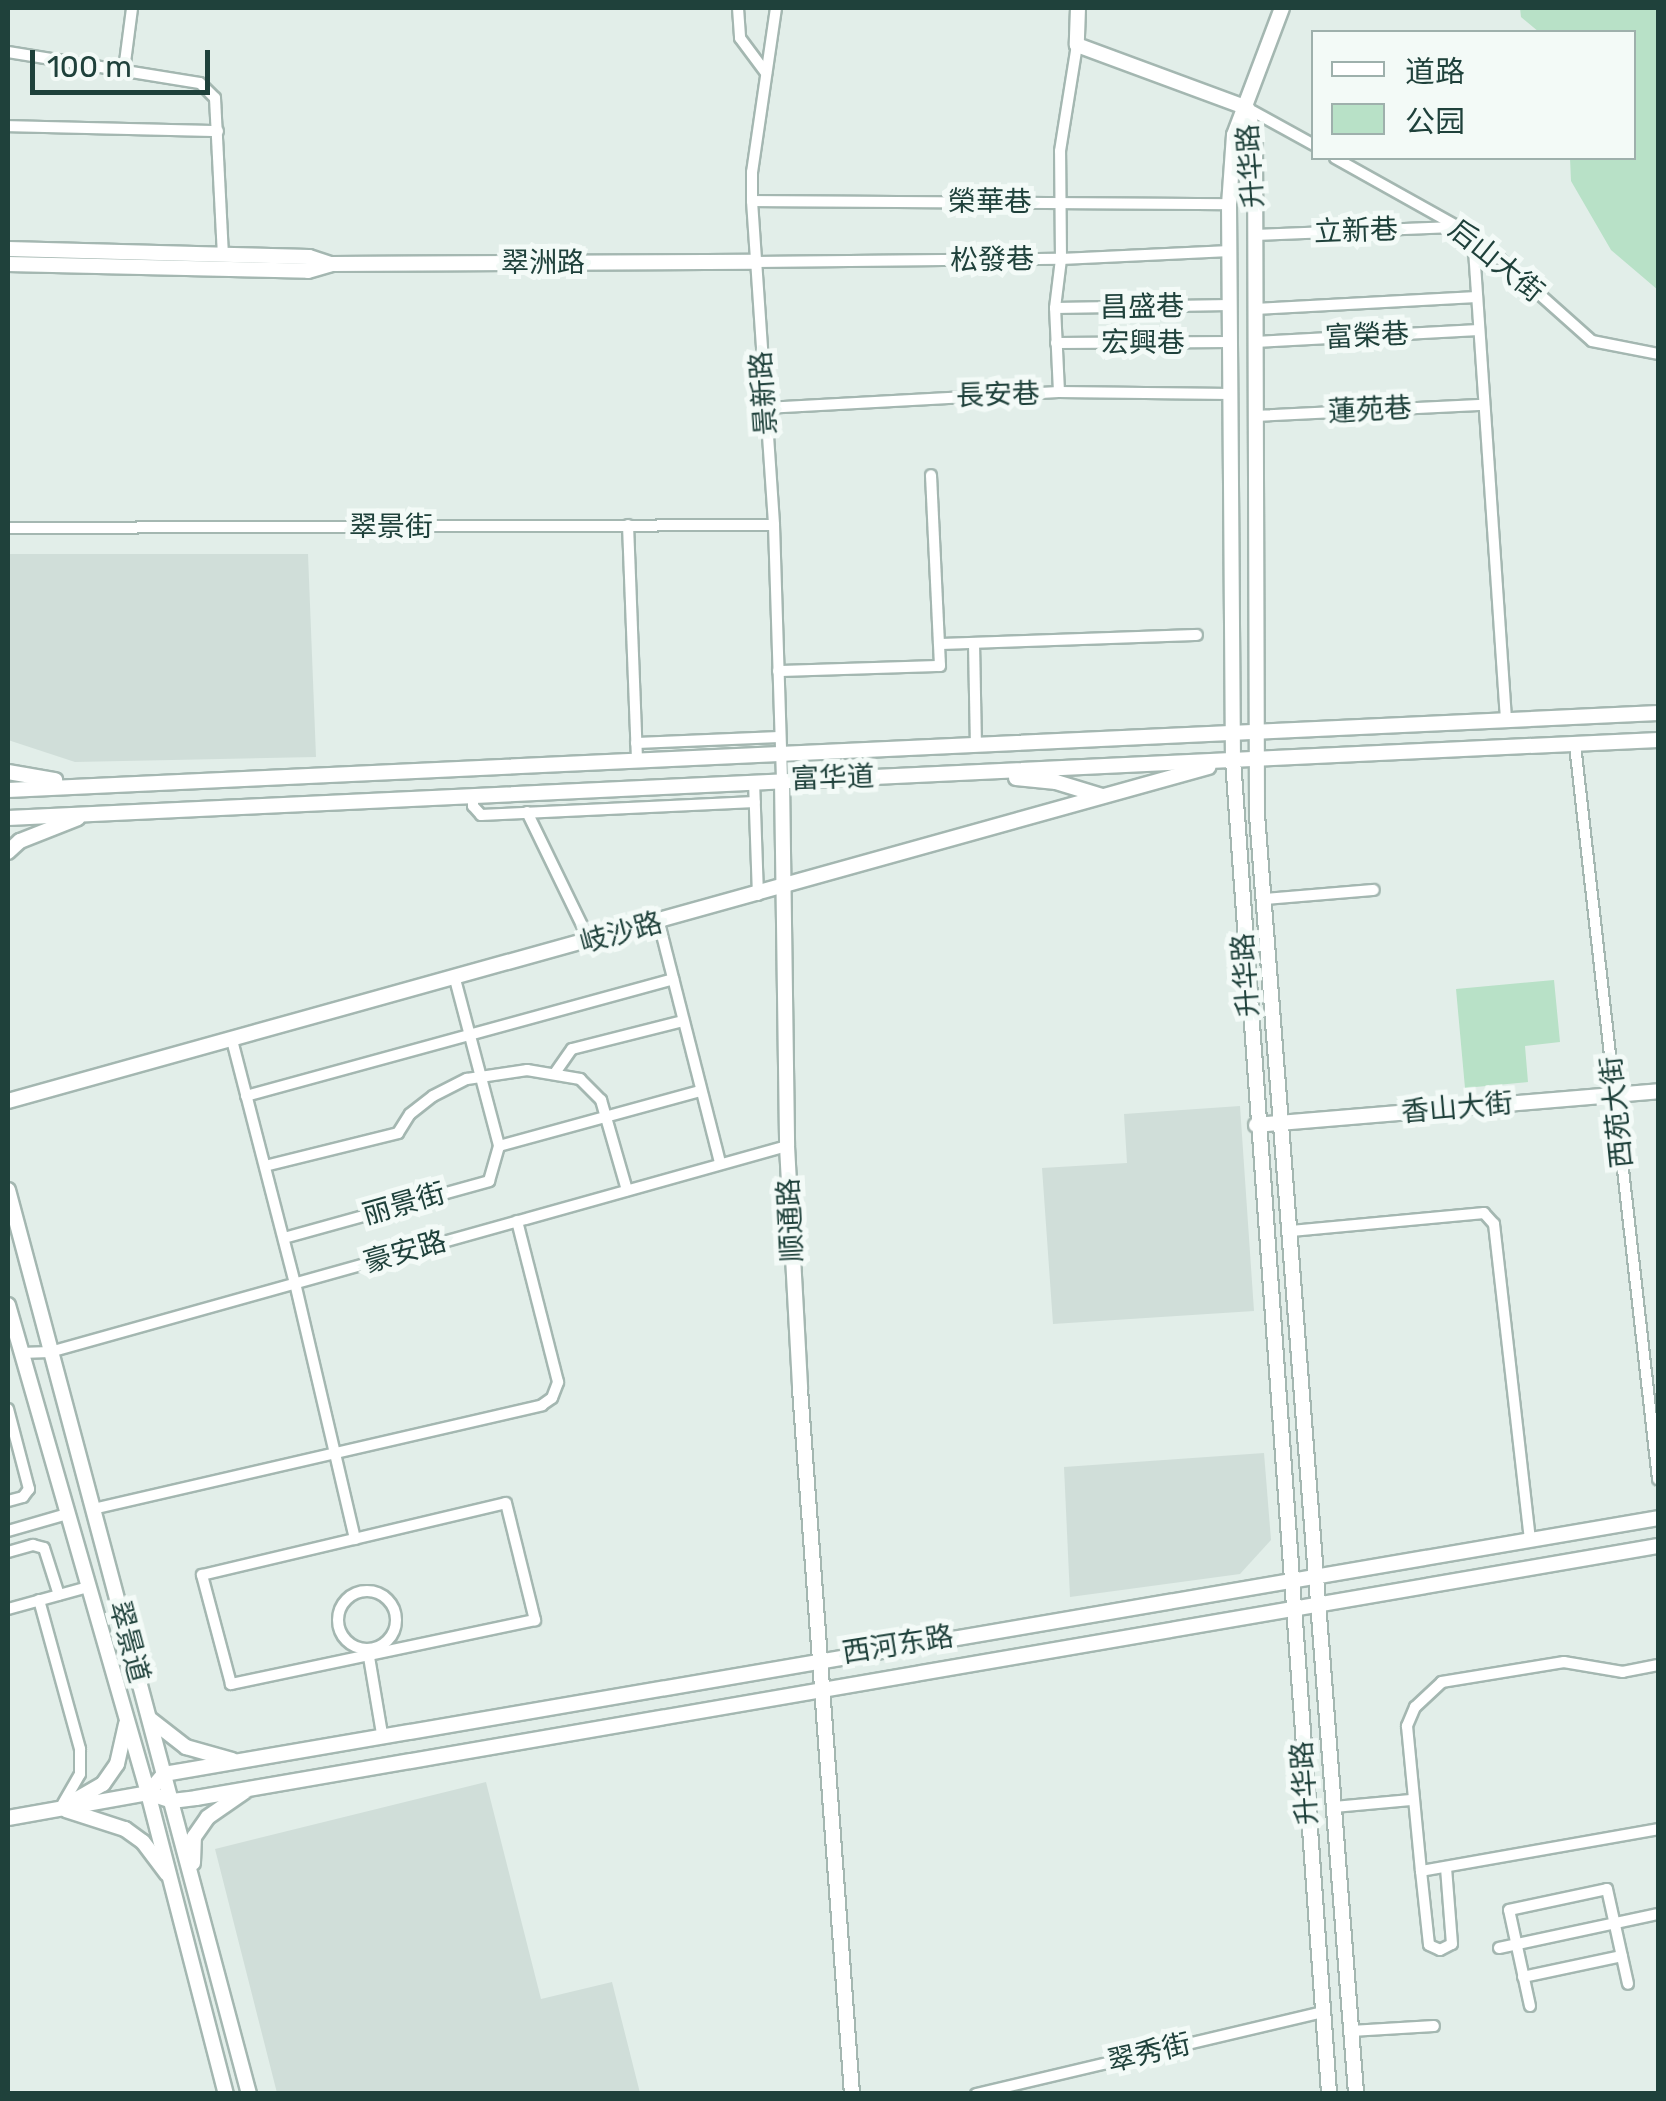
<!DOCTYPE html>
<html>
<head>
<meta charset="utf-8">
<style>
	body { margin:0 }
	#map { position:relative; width:1666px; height:2101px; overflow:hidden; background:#e2eee9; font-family:Rubik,"Noto Sans SC",sans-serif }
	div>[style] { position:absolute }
	.built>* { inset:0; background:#d0ded9 }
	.green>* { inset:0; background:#b8e1c7 }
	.roads { filter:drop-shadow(2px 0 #a4b7b1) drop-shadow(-2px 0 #a4b7b1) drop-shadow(0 2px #a4b7b1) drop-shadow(0 -2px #a4b7b1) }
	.street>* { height:10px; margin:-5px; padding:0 5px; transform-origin:5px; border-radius:5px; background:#fff }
	.street>.ring { margin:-5px; padding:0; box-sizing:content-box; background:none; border:10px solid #fff; border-radius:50% }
	.secondary>* { height:14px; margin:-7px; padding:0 7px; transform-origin:7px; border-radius:7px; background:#fff }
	span { translate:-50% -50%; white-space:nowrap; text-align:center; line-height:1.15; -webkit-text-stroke:10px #f3faf7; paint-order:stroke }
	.street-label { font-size:28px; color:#1f413b }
	.frame { position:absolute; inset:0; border:10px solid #1f413b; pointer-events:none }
	.legend { position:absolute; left:1311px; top:30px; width:325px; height:130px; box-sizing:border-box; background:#f3faf7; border:2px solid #9eb0ac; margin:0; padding:12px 18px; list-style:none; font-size:30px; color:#1f413b }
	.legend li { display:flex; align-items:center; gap:20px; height:50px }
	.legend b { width:50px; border:2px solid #9eb0ac }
	.scale { position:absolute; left:30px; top:50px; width:180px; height:45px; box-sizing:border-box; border:5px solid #1f413b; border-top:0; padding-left:12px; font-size:30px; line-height:35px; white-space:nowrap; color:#1f413b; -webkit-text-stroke:8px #f3faf7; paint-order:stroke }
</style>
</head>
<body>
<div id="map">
	<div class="built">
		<i style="clip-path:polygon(8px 554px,308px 554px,316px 757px,75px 762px,8px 740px)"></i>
		<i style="clip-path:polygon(1240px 1106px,1254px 1311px,1053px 1324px,1042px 1168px,1127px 1163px,1124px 1114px)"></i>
		<i style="clip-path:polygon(1264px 1453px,1271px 1540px,1240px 1574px,1070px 1597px,1064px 1467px)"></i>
		<i style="clip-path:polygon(486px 1782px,541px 1999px,612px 1982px,640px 2093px,277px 2093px,215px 1849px)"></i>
	</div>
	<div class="green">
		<i style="clip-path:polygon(1520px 8px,1658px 8px,1658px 290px,1611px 250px,1571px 181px,1570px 158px,1634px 158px,1634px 32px,1539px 32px,1521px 17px)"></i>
		<i style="clip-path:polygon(1554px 980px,1560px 1042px,1525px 1046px,1528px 1082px,1465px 1088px,1456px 989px)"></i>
	</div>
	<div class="roads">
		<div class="street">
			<i style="left:738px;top:8px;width:30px;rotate:86deg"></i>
			<i style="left:740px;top:38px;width:44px;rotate:53.4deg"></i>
			<i style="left:776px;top:8px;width:166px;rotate:98.3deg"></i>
			<i style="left:752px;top:172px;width:29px;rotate:90deg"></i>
			<i style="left:752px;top:201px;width:325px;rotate:86.1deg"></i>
			<i style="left:774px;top:525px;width:255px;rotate:88.2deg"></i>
			<i style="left:8px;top:52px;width:194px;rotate:9.2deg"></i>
			<i style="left:200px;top:83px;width:21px;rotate:45deg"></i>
			<i style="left:215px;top:98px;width:157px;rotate:87.1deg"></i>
			<i style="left:124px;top:70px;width:63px;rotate:-82.6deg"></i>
			<i style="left:1247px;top:108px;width:77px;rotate:28.9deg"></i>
			<i style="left:8px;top:126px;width:210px;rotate:1.4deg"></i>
			<i style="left:1335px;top:158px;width:158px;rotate:29.2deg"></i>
			<i style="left:1473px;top:235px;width:159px;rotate:41.7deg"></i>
			<i style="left:1592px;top:341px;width:67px;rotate:11.1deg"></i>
			<i style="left:752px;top:201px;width:477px;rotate:0.4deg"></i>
			<i style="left:1255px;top:235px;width:199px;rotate:-2.3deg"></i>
			<i style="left:1473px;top:235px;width:485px;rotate:86.1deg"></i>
			<i style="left:755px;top:262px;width:306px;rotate:-0.6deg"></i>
			<i style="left:1061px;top:259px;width:169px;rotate:-2.7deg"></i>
			<i style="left:1055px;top:308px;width:175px;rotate:-1deg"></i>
			<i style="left:1255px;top:309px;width:222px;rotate:-3.1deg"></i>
			<i style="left:1255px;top:342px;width:224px;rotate:-3.1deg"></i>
			<i style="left:1056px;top:343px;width:175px;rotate:-0.3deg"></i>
			<i style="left:1059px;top:392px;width:84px;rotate:-92.7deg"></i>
			<i style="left:1055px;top:308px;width:49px;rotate:-83deg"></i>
			<i style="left:1061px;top:259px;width:108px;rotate:-90.5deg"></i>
			<i style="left:1060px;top:151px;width:107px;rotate:-80.9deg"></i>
			<i style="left:765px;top:408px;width:294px;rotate:-3.1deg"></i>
			<i style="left:1059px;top:392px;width:172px;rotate:0.7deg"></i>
			<i style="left:1255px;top:416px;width:229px;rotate:-2.8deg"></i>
			<i style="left:628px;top:525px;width:236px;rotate:87.8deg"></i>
			<i style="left:8px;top:528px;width:766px;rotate:-0.22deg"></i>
			<i style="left:974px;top:643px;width:101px;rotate:88.9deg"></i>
			<i style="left:939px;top:644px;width:258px;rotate:-2deg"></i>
			<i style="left:778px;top:671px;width:162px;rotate:-1.8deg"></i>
			<i style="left:940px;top:666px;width:191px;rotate:-92.7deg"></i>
			<i style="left:636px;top:743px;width:144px;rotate:-2.4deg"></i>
			<i style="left:1575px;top:745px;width:739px;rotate:83.55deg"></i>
			<i style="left:754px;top:781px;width:114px;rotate:88deg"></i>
			<i style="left:473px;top:795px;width:11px;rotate:90deg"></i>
			<i style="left:473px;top:806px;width:12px;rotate:48deg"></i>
			<i style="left:481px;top:815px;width:274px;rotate:-2.7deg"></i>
			<i style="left:527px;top:812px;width:144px;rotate:64.1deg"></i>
			<i style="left:1264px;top:899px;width:110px;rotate:-4.7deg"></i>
			<i style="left:659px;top:923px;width:248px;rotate:75.7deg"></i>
			<i style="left:455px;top:979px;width:173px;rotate:75.2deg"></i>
			<i style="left:232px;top:1040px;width:251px;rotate:75.5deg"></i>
			<i style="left:295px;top:1283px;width:263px;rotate:76.8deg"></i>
			<i style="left:555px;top:1073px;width:29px;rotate:-55deg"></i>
			<i style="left:572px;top:1049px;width:114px;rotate:-14.2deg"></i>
			<i style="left:246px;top:1096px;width:443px;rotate:-15.3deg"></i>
			<i style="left:265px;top:1166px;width:137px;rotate:-13.9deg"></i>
			<i style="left:398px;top:1133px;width:22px;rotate:-58deg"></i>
			<i style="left:410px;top:1114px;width:29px;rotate:-38deg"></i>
			<i style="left:433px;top:1096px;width:38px;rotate:-27deg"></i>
			<i style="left:467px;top:1079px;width:61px;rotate:-8.5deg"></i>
			<i style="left:527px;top:1070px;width:54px;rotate:9.6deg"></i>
			<i style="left:580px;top:1079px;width:30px;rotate:45deg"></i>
			<i style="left:601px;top:1100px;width:94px;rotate:73.9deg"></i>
			<i style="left:1291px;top:1231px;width:194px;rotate:-5.3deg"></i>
			<i style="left:1484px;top:1213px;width:15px;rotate:48deg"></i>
			<i style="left:1494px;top:1224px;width:319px;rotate:83.5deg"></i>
			<i style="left:284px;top:1238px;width:213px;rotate:-15.5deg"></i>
			<i style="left:489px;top:1181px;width:36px;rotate:-74deg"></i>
			<i style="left:499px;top:1146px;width:208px;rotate:-15.3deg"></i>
			<i style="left:21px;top:1353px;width:29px;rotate:-2deg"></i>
			<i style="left:50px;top:1352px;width:765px;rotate:-15.62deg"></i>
			<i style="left:8px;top:1409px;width:83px;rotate:75.3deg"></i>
			<i style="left:29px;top:1489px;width:10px;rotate:127deg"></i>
			<i style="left:23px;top:1497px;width:16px;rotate:165deg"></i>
			<i style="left:506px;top:1503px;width:121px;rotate:76.1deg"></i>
			<i style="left:535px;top:1620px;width:311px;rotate:168.1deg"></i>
			<i style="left:231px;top:1684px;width:113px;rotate:-104.9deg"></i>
			<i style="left:202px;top:1575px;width:312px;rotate:-13.3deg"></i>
			<i style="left:93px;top:1509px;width:461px;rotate:-13deg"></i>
			<i style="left:542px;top:1405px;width:12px;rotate:-35deg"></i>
			<i style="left:552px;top:1398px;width:17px;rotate:-69deg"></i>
			<i style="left:558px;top:1382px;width:166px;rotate:-104.3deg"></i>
			<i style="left:8px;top:1531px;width:61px;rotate:-16.1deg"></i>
			<i style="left:8px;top:1552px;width:26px;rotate:-16deg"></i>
			<i style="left:33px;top:1545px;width:11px;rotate:15deg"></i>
			<i style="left:44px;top:1548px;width:49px;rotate:72.3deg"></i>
			<i class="ring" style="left:338px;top:1591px;width:48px;height:48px"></i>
			<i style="left:39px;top:1600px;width:155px;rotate:74.6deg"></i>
			<i style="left:80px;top:1749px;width:25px;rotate:90deg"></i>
			<i style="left:80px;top:1774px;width:34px;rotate:120deg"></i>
			<i style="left:8px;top:1609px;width:83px;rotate:-15.4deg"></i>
			<i style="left:368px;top:1651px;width:84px;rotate:80.4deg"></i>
			<i style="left:1658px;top:1665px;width:36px;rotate:169deg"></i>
			<i style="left:1623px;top:1672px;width:60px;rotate:-170.4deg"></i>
			<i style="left:1564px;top:1662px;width:124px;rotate:170.7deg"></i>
			<i style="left:1442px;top:1682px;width:37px;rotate:137deg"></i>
			<i style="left:1415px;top:1707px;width:21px;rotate:113deg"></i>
			<i style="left:1407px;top:1726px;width:146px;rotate:84.5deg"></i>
			<i style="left:1421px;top:1871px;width:241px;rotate:-10deg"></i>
			<i style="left:1334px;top:1807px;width:77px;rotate:-5.2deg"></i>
			<i style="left:1421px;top:1871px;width:74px;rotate:83.8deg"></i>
			<i style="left:1429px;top:1945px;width:12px;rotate:24deg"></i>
			<i style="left:1440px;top:1950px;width:13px;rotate:-27deg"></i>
			<i style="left:1452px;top:1944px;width:76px;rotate:-94.5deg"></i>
			<i style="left:1499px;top:1948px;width:163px;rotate:-12.1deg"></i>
			<i style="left:1523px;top:1977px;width:101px;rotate:-12deg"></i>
			<i style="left:1530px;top:2006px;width:98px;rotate:-102.3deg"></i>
			<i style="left:1509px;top:1910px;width:100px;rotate:-12.1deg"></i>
			<i style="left:1607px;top:1889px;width:97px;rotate:77.5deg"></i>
			<i style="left:1351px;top:2031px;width:83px;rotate:-3.4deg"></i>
			<i style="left:976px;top:2094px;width:356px;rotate:-13.3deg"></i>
		</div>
		<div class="secondary">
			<i style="left:1078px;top:8px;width:37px;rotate:92deg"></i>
			<i style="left:1077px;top:45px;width:181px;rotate:20.3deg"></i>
			<i style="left:1282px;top:8px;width:136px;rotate:110.7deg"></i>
			<i style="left:1234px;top:135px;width:69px;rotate:94.1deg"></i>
			<i style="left:1229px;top:204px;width:556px;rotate:89.59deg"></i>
			<i style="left:1233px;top:760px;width:1337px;rotate:85.88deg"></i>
			<i style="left:1247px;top:108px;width:32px;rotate:76deg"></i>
			<i style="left:1255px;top:139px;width:676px;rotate:89.83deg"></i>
			<i style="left:1257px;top:815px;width:1283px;rotate:85.57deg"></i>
			<i style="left:8px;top:249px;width:301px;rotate:1.5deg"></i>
			<i style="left:309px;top:257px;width:23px;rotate:18deg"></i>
			<i style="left:8px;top:264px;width:300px;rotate:1.3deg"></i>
			<i style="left:308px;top:271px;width:25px;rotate:-16deg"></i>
			<i style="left:332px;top:264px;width:423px;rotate:-0.3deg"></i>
			<i style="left:8px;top:772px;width:48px;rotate:9.7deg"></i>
			<i style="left:1016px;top:778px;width:40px;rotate:5.7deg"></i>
			<i style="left:1056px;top:782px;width:48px;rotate:16.9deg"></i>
			<i style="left:782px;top:780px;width:366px;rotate:89.2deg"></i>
			<i style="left:787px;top:1146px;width:243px;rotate:86.9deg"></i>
			<i style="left:800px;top:1389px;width:707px;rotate:85.78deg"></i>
			<i style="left:8px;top:790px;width:1652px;rotate:-2.67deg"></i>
			<i style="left:8px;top:818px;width:1652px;rotate:-2.71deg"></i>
			<i style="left:8px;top:852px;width:16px;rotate:-43deg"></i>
			<i style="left:20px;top:841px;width:62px;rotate:-21.6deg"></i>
			<i style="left:8px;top:1101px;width:1246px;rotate:-15.55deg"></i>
			<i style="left:1256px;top:1125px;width:403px;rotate:-4.8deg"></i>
			<i style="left:8px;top:1190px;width:936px;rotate:75.07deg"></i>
			<i style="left:8px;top:1305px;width:508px;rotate:73.99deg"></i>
			<i style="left:148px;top:1793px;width:311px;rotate:75.5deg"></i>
			<i style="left:150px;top:1719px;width:46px;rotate:37.9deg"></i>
			<i style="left:186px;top:1747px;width:48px;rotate:15.8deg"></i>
			<i style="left:148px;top:1793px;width:25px;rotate:-50deg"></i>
			<i style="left:164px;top:1774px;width:1516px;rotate:-9.72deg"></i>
			<i style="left:70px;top:1803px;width:38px;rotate:-30deg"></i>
			<i style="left:103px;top:1784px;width:24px;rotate:-55deg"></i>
			<i style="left:117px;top:1764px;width:41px;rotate:-77.3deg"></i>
			<i style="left:66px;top:1810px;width:62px;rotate:17.9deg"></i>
			<i style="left:125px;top:1829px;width:22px;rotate:36deg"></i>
			<i style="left:143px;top:1842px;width:40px;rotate:53deg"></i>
			<i style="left:8px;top:1818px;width:142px;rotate:-10.1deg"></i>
			<i style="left:148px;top:1793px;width:25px;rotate:18deg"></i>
			<i style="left:172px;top:1801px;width:24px;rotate:-7deg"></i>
			<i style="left:196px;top:1798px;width:1484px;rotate:-9.78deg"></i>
			<i style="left:193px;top:1863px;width:26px;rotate:-88deg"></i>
			<i style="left:194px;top:1837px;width:24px;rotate:-55deg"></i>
			<i style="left:208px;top:1817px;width:44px;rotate:-34.8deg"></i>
		</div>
	</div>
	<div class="street-label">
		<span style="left:1251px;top:166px;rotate:-94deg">升华路</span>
		<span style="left:990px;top:202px">榮華巷</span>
		<span style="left:1356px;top:231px;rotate:-2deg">立新巷</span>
		<span style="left:992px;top:260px;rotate:-1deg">松發巷</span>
		<span style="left:1496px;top:261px;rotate:39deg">后山大街</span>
		<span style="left:543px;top:263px">翠洲路</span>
		<span style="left:1142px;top:307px;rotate:-1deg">昌盛巷</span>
		<span style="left:1367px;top:336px;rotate:-3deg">富榮巷</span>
		<span style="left:1143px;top:343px">宏興巷</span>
		<span style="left:764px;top:393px;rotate:-94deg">景新路</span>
		<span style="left:998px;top:395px;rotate:-2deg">長安巷</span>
		<span style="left:1370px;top:410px;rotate:-3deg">蓮苑巷</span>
		<span style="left:391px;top:527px">翠景街</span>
		<span style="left:833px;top:778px;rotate:-2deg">富华道</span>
		<span style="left:621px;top:933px;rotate:-15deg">岐沙路</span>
		<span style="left:1246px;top:975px;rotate:-94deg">升华路</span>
		<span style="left:1457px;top:1108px;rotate:-5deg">香山大街</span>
		<span style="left:1617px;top:1112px;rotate:-96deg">西苑大街</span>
		<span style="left:404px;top:1204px;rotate:-16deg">丽景街</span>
		<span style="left:791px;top:1220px;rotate:-93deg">顺通路</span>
		<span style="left:405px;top:1252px;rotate:-16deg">豪安路</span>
		<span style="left:129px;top:1642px;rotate:75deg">翠景道</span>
		<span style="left:898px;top:1645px;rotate:-9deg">西河东路</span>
		<span style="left:1305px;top:1783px;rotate:-94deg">升华路</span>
		<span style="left:1149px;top:2053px;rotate:-13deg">翠秀街</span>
	</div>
	<div class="frame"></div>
	<ul class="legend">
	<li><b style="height:12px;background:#fff"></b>道路</li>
	<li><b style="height:28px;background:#b8e1c7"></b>公园</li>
	</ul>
	<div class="scale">100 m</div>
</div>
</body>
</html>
